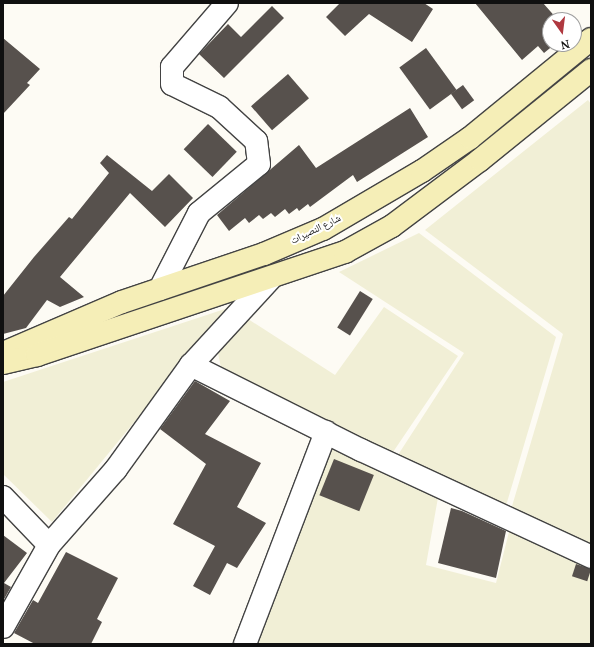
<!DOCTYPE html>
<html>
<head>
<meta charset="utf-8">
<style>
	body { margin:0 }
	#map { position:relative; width:594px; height:647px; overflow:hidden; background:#fdfbf4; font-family:Georgia,"Noto Naskh Arabic",serif }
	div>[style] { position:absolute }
	.farmland>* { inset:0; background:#f1efd6 }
	.building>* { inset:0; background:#57514d; transform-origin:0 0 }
	.roads { filter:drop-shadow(1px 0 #434343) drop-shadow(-1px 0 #434343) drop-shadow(0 1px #434343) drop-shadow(0 -1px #434343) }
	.street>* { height:22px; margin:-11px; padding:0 11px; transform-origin:11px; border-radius:11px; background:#fff }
	.secondary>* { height:22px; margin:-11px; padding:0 11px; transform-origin:11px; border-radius:11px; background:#f5eeb7 }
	span { translate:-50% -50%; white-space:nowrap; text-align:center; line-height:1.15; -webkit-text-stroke:4px #fff; paint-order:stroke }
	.street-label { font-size:10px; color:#101010 }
	.frame { position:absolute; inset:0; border:4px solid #101010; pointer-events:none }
	.north { position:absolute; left:542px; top:12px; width:40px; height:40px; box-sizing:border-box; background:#fff; border:1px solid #9f9f9f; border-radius:50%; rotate:166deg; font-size:11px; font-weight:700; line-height:16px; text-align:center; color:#101010 }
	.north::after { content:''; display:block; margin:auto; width:14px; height:18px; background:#af383f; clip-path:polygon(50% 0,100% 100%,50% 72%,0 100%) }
</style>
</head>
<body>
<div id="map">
	<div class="farmland">
		<i style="clip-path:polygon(588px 100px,591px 104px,591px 549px,510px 513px,563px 334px,425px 230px)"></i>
		<i style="clip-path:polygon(419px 233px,556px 337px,505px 509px,396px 458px,464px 353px,339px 272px)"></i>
		<i style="clip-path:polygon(384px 307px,458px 356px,391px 455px,221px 368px,218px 353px,248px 319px,335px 375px)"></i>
		<i style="clip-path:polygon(228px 308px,52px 522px,3px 474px,3px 382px)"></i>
		<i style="clip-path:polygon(331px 443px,439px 492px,426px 565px,496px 583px,512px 520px,591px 556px,591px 644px,256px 644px)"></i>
	</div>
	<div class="building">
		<i style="clip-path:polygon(340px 3px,424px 3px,433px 9px,412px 42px,369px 14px,345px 36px,326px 17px)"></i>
		<i style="clip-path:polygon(475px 3px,543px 3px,558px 20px,550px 20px,550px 44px,555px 44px,544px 53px,538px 46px,522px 60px)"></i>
		<i style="clip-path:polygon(272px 6px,284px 18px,224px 78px,199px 54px,228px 24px,241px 37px)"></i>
		<i style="clip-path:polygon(3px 38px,40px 69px,27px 83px,30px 85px,3px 114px)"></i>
		<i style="left:426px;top:48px;width:52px;height:33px;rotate:54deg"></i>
		<i style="left:288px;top:74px;width:32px;height:49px;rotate:49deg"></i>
		<i style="left:463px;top:85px;width:19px;height:15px;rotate:54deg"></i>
		<i style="clip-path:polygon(410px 108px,428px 137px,357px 182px,353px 175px,310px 207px,308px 204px,299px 211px,297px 208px,289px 214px,285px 209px,275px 217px,271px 213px,263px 219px,259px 215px,249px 223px,245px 218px,229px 231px,217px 215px,299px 145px,316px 168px)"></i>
		<i style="left:208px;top:124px;width:40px;height:35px;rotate:44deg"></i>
		<i style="clip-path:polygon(107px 155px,152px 191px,169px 174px,193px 198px,165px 227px,130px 193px,60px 277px,84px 297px,60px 307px,47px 300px,26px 328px,3px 334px,3px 296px,34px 257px,69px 217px,72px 219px,109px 173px,100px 163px)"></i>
		<i style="left:360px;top:291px;width:15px;height:43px;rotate:32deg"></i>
		<i style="clip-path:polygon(195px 381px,230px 401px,205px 434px,261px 463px,237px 507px,266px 523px,237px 568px,227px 563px,210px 595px,193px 586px,215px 546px,173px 524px,206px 464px,160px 429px)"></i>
		<i style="left:334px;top:459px;width:43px;height:39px;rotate:22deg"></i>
		<i style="clip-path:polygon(451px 508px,462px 511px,506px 531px,496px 578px,438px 563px)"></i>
		<i style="clip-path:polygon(3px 535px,27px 553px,4px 583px,11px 587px,3px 601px)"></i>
		<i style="clip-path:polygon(66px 552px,118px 578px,97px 619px,102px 622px,91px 644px,35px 644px,14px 633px,33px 600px,38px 603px)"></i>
		<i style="left:576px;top:564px;width:16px;height:13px;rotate:18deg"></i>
	</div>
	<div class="roads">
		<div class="street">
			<i style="left:160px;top:289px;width:85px;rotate:-62.8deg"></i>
			<i style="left:199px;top:213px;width:77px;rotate:-39.2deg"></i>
			<i style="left:259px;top:164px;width:23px;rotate:-97deg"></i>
			<i style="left:256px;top:141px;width:50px;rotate:-137.4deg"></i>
			<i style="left:219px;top:107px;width:52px;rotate:-153.9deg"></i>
			<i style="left:172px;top:84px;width:17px;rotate:-90deg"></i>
			<i style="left:172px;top:67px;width:84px;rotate:-49.3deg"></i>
			<i style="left:191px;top:365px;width:190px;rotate:26.6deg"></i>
			<i style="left:361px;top:450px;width:254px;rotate:24.9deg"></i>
			<i style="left:3px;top:497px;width:66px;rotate:46.2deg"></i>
			<i style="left:3px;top:627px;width:94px;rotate:-60.7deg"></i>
			<i style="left:49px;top:545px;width:101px;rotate:-48.6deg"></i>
			<i style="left:116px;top:469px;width:128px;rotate:-54.2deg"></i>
			<i style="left:191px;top:365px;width:117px;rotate:-47.4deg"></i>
			<i style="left:245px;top:644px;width:227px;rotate:-69.1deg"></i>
		</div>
		<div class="secondary">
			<i style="left:3px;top:353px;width:129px;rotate:-23.2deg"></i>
			<i style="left:122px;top:302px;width:150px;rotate:-18.7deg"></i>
			<i style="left:264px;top:254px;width:64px;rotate:-23deg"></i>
			<i style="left:323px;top:229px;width:115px;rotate:-30.4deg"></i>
			<i style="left:422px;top:171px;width:58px;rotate:-34.5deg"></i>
			<i style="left:470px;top:138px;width:156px;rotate:-39.3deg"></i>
			<i style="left:3px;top:363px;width:35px;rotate:-13deg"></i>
			<i style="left:37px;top:355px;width:325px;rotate:-18.5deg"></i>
			<i style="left:345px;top:252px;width:54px;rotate:-29deg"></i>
			<i style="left:392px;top:226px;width:110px;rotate:-36.9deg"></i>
			<i style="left:480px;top:160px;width:143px;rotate:-39deg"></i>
		</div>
	</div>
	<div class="street-label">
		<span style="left:316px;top:230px;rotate:-26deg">شارع النصيرات</span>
	</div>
	<div class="frame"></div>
	<div class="north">N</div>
</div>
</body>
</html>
